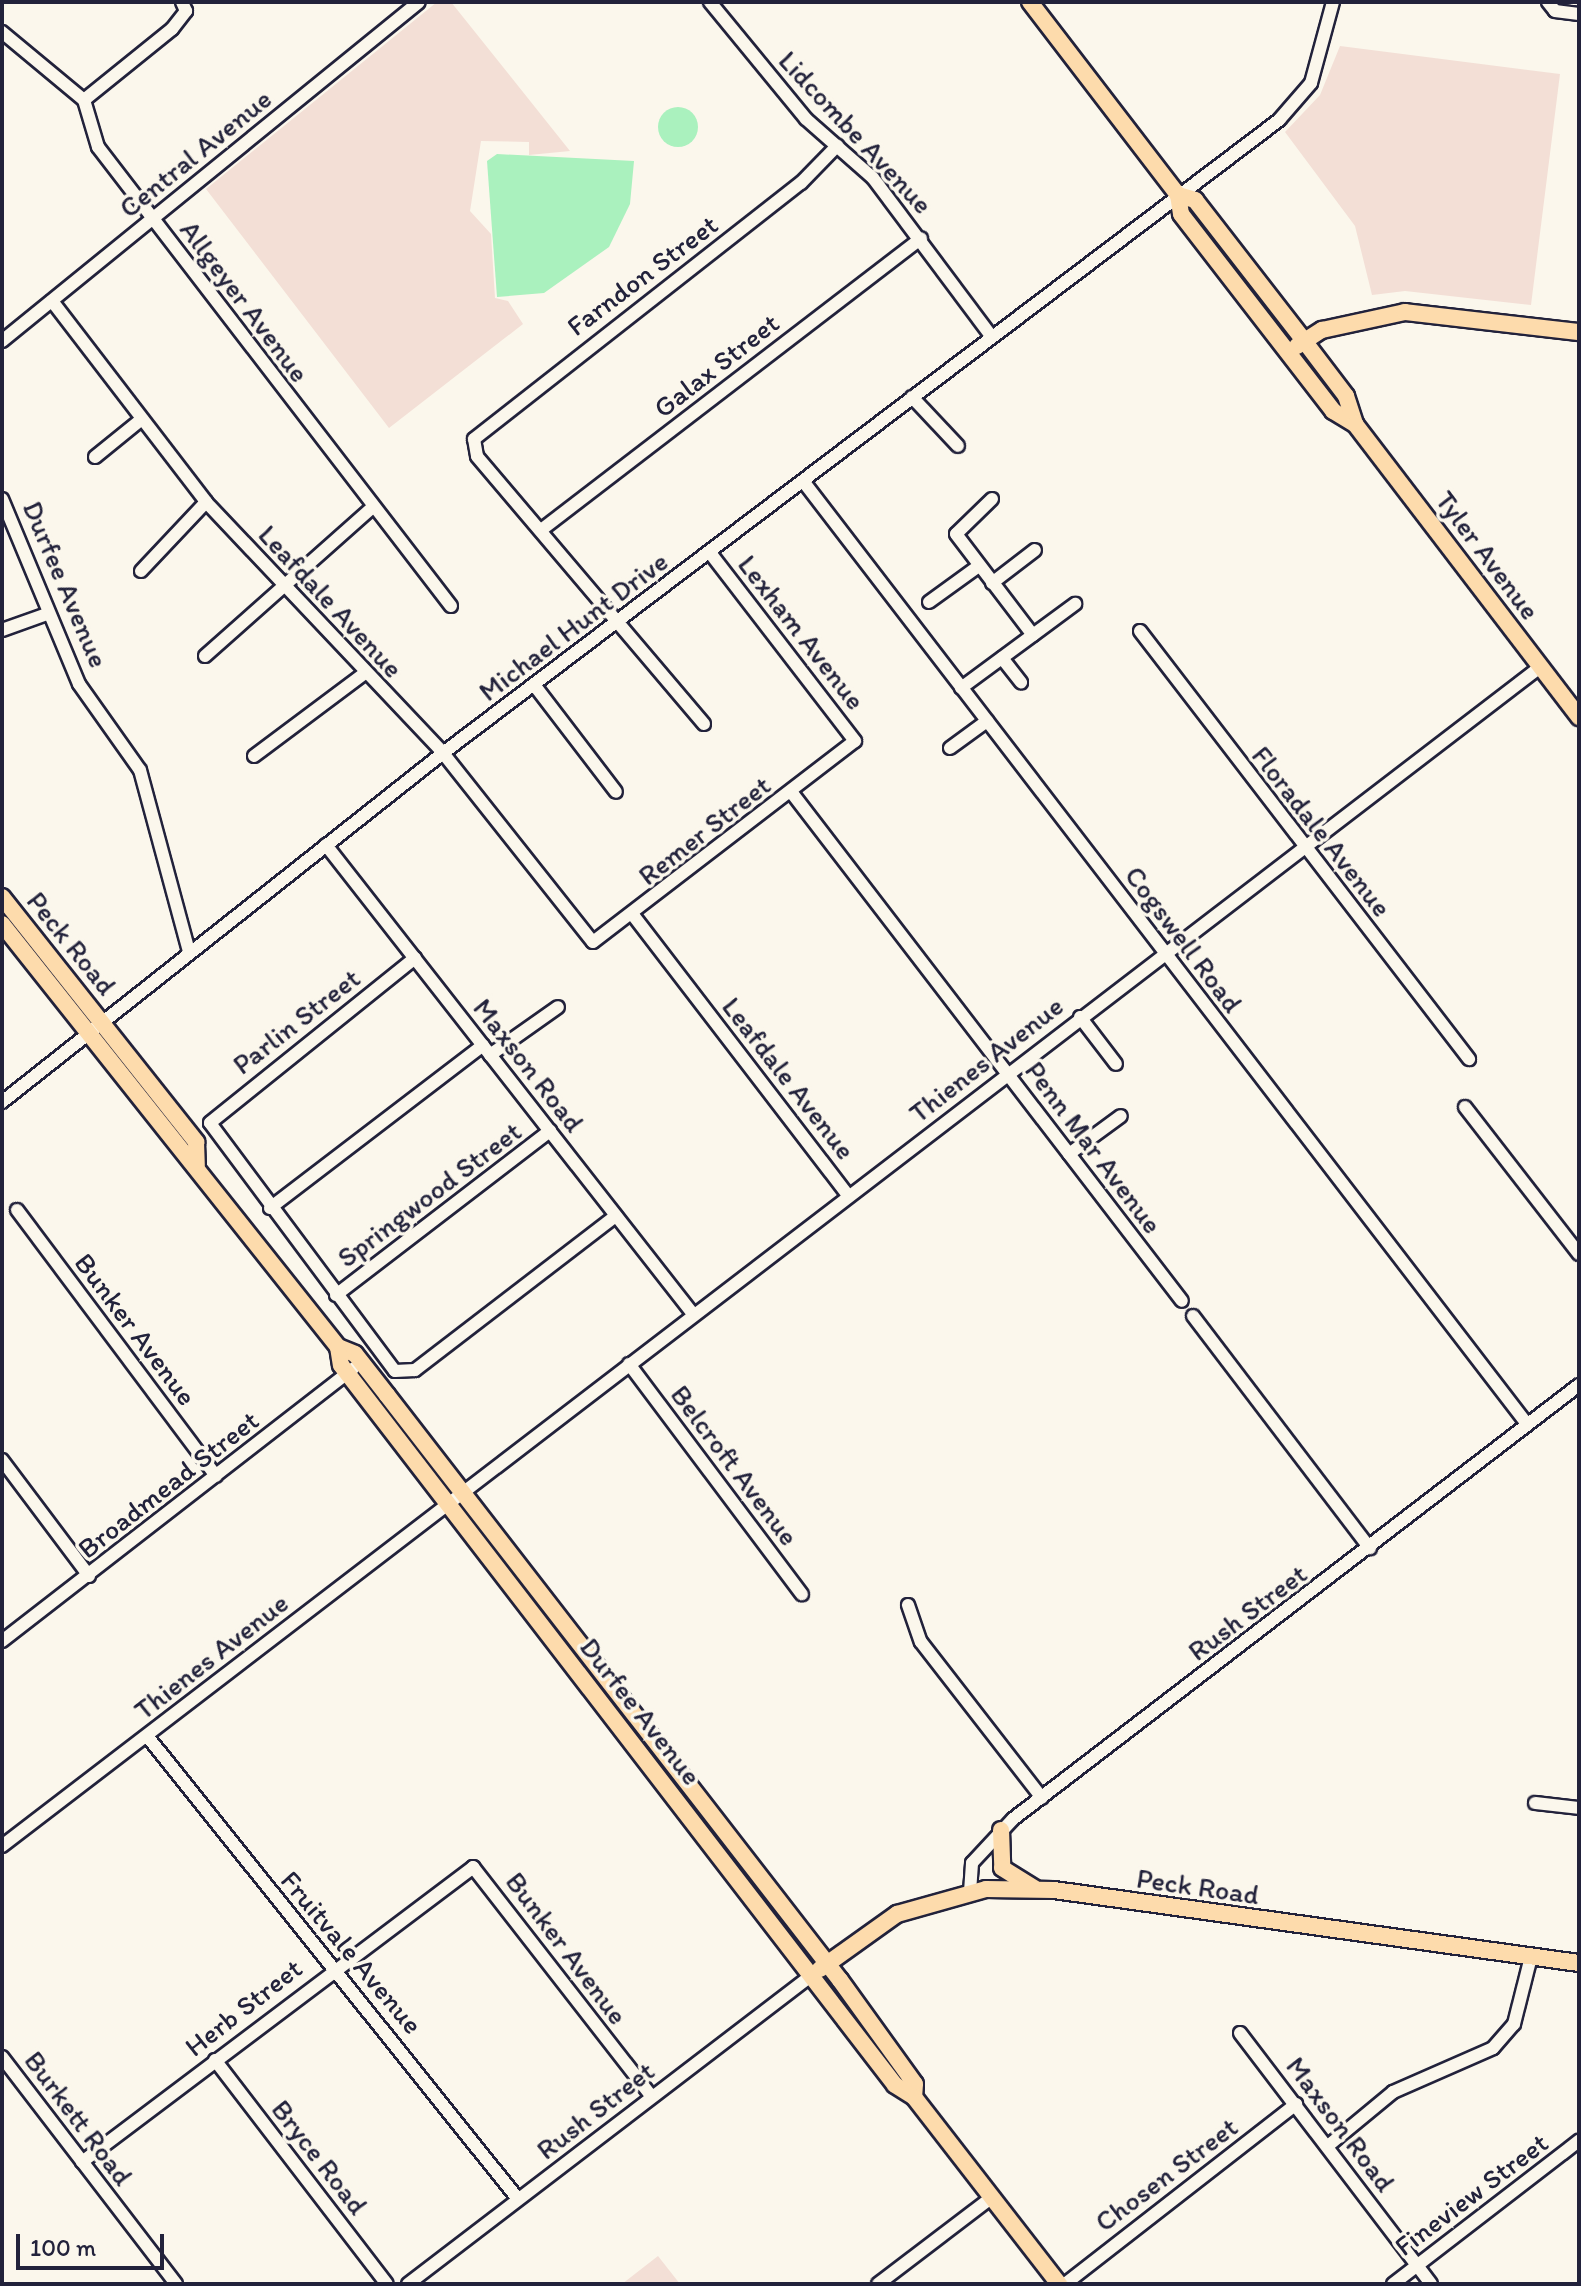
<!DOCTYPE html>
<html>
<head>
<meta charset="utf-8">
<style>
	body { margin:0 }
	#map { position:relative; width:1581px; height:2286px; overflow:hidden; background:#fbf7ec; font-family:Itim,sans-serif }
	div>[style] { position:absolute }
	.built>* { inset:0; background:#f3dfd6 }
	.green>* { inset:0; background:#aaf1be }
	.round { border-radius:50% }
	.roads { filter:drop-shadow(2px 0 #22223b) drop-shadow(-2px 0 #22223b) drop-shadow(0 2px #22223b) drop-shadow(0 -2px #22223b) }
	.minor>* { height:12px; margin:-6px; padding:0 6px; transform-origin:6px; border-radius:6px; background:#fbf7ec }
	.major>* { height:16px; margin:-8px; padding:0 8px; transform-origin:8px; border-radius:8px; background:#fddbac }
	span { translate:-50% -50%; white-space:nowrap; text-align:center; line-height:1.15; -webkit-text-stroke:7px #fbf7ec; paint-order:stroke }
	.street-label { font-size:28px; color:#22223b }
	.frame { position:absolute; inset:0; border:4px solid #22223b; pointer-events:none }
	.scale { position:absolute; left:16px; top:2234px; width:148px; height:36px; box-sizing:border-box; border:4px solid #22223b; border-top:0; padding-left:10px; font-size:24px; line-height:28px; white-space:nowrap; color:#22223b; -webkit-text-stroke:6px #fbf7ec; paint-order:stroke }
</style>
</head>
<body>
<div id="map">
	<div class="built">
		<i style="clip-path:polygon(437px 2px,451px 2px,570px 151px,529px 155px,529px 142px,481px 141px,470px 211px,491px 234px,495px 298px,508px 301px,523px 324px,389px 428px,206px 189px)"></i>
		<i style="clip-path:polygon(1340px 46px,1560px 74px,1531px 305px,1405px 291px,1372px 295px,1355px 226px,1285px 132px,1320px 95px)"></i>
		<i style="clip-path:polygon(658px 2256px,680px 2284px,622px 2284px)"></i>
	</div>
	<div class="green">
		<i class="round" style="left:658px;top:107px;width:40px;height:40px"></i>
		<i style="clip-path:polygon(497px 154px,634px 161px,630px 204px,609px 247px,544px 293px,497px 297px,487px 161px)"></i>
	</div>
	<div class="roads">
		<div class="minor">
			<i style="left:710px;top:2px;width:151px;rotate:50.6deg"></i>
			<i style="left:806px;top:119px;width:89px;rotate:41.4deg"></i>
			<i style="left:873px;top:178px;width:197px;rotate:53.2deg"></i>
			<i style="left:1548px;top:2px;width:11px;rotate:52deg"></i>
			<i style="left:1555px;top:11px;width:24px;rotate:7deg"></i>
			<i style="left:2px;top:32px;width:107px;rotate:39.7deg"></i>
			<i style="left:84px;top:100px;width:49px;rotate:73.4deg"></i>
			<i style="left:98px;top:147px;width:579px;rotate:52.44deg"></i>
			<i style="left:84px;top:100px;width:113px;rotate:-38.9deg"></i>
			<i style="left:172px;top:29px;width:23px;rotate:-52deg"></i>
			<i style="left:186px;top:11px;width:10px;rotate:-114deg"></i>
			<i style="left:52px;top:301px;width:253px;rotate:52.5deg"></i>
			<i style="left:206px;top:502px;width:345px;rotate:46.6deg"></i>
			<i style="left:443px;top:753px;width:241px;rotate:51.6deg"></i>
			<i style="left:593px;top:942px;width:330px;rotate:-37.5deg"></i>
			<i style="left:855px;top:741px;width:237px;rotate:-127.6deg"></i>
			<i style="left:2px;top:341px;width:537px;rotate:-39.11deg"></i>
			<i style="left:912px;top:397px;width:67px;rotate:46.8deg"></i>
			<i style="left:95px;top:457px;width:55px;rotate:-39.1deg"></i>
			<i style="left:803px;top:481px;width:1189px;rotate:52.48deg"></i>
			<i style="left:2px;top:499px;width:200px;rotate:67.4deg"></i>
			<i style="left:79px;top:684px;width:105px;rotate:54.7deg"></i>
			<i style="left:140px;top:770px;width:188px;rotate:74.9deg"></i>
			<i style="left:992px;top:499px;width:50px;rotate:135.8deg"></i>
			<i style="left:956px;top:534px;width:127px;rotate:52.7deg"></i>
			<i style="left:541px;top:530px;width:479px;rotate:-37.5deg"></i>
			<i style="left:141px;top:571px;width:95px;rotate:-46.7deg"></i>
			<i style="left:992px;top:583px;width:54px;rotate:-37.5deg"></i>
			<i style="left:929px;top:602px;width:62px;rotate:-35.8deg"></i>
			<i style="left:2px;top:630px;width:48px;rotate:-19.6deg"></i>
			<i style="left:1140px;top:631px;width:540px;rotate:52.45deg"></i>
			<i style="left:205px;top:656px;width:225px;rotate:-41.6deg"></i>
			<i style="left:1002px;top:658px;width:31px;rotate:52deg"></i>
			<i style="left:535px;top:686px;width:133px;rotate:52.6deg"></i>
			<i style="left:961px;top:688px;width:142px;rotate:-36.4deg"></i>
			<i style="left:704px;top:724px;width:351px;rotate:-130.3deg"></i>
			<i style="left:477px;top:456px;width:17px;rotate:-100deg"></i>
			<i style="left:474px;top:439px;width:415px;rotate:-38.1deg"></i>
			<i style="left:801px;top:183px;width:52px;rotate:-45.8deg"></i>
			<i style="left:950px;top:748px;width:46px;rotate:-36.1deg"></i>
			<i style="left:254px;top:756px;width:139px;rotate:-36.8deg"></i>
			<i style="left:792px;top:793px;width:640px;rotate:52.49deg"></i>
			<i style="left:326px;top:845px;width:596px;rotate:51.96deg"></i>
			<i style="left:633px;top:915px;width:353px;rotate:52.5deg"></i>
			<i style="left:415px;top:958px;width:263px;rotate:141.2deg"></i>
			<i style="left:210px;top:1123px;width:309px;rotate:53.3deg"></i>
			<i style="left:395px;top:1371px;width:20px;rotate:-3deg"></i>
			<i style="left:415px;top:1370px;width:253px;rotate:-37.5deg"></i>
			<i style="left:1080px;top:1017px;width:59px;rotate:52.5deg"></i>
			<i style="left:490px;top:1055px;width:83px;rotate:-35.2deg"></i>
			<i style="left:2px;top:1102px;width:562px;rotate:-38.36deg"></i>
			<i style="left:443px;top:753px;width:1049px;rotate:-37.13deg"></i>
			<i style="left:1279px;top:120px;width:49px;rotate:-49.1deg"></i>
			<i style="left:1311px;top:83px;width:84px;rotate:-74.8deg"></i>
			<i style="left:1465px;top:1107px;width:186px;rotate:52.2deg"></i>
			<i style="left:1069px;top:1154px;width:64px;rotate:-36.2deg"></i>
			<i style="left:270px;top:1208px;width:268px;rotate:-37.4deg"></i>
			<i style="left:17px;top:1210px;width:332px;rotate:53.2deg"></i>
			<i style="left:336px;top:1295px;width:270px;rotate:-37.5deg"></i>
			<i style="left:1193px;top:1316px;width:292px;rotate:52.7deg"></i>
			<i style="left:629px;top:1364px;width:288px;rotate:53.1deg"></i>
			<i style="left:2px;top:1460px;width:145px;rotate:53.1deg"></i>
			<i style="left:908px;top:1605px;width:39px;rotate:71deg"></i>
			<i style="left:921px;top:1642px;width:197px;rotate:52.2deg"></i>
			<i style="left:2px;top:1641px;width:444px;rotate:-37.8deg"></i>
			<i style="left:147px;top:1736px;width:593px;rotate:51.29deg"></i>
			<i style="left:1535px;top:1803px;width:44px;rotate:6.5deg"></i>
			<i style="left:2px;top:1846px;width:1938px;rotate:-37.47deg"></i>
			<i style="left:970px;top:1892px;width:29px;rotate:-86deg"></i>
			<i style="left:972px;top:1863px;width:60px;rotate:-47deg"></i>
			<i style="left:1013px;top:1819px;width:713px;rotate:-37.48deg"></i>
			<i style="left:1240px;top:2033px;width:315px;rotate:52.7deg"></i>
			<i style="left:2px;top:2057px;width:286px;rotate:52.5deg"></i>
			<i style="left:215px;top:2060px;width:282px;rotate:52.5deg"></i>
			<i style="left:1329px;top:2145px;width:83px;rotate:-39.6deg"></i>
			<i style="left:1393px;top:2092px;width:109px;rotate:-23.7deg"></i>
			<i style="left:1493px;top:2048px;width:32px;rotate:-49deg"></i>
			<i style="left:1514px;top:2024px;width:69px;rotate:-75.8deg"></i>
			<i style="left:82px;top:2162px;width:490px;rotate:-37deg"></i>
			<i style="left:473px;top:1867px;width:291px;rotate:52.1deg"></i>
			<i style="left:408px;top:2284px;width:509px;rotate:-37.41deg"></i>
			<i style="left:878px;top:2284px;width:143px;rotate:-37.3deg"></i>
			<i style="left:1065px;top:2284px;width:293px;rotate:-37.9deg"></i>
			<i style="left:1393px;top:2284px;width:235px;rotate:-37.6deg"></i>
		</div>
		<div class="major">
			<i style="left:1030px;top:2px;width:243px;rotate:52.5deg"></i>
			<i style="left:1178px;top:195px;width:19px;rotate:81deg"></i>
			<i style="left:1181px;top:214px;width:249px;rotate:52.3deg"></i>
			<i style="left:1333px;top:411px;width:26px;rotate:31deg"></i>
			<i style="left:1178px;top:195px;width:18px;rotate:16deg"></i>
			<i style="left:1195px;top:200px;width:180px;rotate:52.2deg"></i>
			<i style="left:1305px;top:342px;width:68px;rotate:52.8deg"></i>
			<i style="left:1346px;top:396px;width:29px;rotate:72deg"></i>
			<i style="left:1355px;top:424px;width:369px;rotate:52.6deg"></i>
			<i style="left:1297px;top:346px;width:30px;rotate:-33deg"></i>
			<i style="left:1322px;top:330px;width:85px;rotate:-12.2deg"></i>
			<i style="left:1405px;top:312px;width:175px;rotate:6.6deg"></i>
			<i style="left:2px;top:897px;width:313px;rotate:51.6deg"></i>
			<i style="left:196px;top:1142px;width:23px;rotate:88deg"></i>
			<i style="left:2px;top:924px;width:540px;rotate:51.54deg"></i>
			<i style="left:338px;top:1347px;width:18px;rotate:22deg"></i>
			<i style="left:355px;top:1354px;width:52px;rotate:52deg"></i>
			<i style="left:387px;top:1395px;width:740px;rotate:52.25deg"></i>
			<i style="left:840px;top:1980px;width:128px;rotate:54.2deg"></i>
			<i style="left:915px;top:2084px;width:13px;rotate:94deg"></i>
			<i style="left:914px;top:2097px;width:237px;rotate:52.2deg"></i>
			<i style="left:338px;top:1347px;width:18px;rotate:81deg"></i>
			<i style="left:341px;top:1365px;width:908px;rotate:52.42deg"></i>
			<i style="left:895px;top:2085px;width:22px;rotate:32deg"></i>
			<i style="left:1001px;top:1830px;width:38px;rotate:88deg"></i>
			<i style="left:1002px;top:1868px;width:38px;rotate:32deg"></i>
			<i style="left:820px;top:1969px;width:95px;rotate:-35.5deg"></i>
			<i style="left:897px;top:1914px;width:92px;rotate:-15.7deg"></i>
			<i style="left:986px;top:1889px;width:68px;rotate:0.8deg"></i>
			<i style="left:1054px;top:1890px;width:530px;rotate:7.92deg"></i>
		</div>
	</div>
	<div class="street-label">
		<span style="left:856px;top:132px;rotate:47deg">Lidcombe Avenue</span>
		<span style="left:195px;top:153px;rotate:-39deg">Central Avenue</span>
		<span style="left:642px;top:275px;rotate:-37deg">Farndon Street</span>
		<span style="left:245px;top:301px;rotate:53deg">Allgeyer Avenue</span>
		<span style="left:716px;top:365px;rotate:-38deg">Galax Street</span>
		<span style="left:1488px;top:555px;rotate:53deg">Tyler Avenue</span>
		<span style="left:66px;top:584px;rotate:67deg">Durfee Avenue</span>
		<span style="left:331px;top:601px;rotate:47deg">Leafdale Avenue</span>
		<span style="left:573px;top:626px;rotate:-37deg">Michael Hunt Drive</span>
		<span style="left:802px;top:632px;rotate:52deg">Lexham Avenue</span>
		<span style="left:704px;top:830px;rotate:-38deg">Remer Street</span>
		<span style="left:1322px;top:831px;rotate:52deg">Floradale Avenue</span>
		<span style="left:1184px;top:939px;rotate:53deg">Cogswell Road</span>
		<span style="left:72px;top:943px;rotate:51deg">Peck Road</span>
		<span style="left:296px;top:1021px;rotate:-38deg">Parlin Street</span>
		<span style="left:986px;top:1059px;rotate:-38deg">Thienes Avenue</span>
		<span style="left:529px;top:1065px;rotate:52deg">Maxson Road</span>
		<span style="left:789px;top:1078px;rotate:52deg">Leafdale Avenue</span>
		<span style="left:1094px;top:1147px;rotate:53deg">Penn Mar Avenue</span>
		<span style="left:429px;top:1194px;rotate:-37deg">Springwood Street</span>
		<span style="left:136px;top:1329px;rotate:53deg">Bunker Avenue</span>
		<span style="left:735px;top:1465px;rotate:53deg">Belcroft Avenue</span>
		<span style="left:168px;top:1484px;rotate:-38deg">Broadmead Street</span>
		<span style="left:1247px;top:1612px;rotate:-37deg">Rush Street</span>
		<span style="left:211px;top:1656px;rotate:-38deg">Thienes Avenue</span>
		<span style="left:641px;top:1711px;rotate:52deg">Durfee Avenue</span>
		<span style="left:1198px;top:1886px;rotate:8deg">Peck Road</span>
		<span style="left:567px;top:1948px;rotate:53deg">Bunker Avenue</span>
		<span style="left:352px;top:1952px;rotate:50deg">Fruitvale Avenue</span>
		<span style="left:243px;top:2007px;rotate:-38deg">Herb Street</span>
		<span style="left:595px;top:2110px;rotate:-38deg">Rush Street</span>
		<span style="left:79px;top:2118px;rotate:53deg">Burkett Road</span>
		<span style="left:1341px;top:2124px;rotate:53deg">Maxson Road</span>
		<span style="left:320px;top:2157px;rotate:52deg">Bryce Road</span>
		<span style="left:1166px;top:2174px;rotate:-37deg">Chosen Street</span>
		<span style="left:1471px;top:2194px;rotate:-37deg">Fineview Street</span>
	</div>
	<div class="frame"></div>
	<div class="scale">100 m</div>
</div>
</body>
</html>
